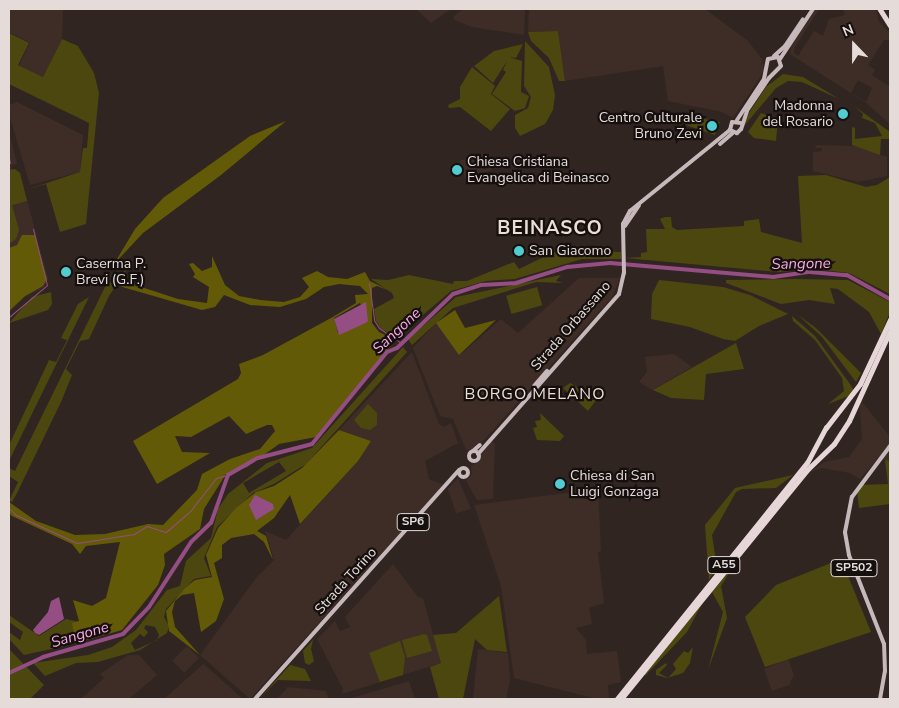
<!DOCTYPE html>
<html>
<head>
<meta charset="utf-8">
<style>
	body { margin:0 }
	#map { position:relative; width:899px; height:708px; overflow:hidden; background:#312521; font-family:"Nunito Sans",sans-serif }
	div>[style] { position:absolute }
	.built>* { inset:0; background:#3e2d27; transform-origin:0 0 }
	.green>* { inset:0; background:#4c470f; transform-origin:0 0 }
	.forest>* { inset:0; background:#625a07 }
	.water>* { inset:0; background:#944e84 }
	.stream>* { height:1px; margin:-0.5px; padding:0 0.5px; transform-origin:0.5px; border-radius:0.5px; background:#944e84 }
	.river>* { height:4px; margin:-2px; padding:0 2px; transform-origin:2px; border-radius:2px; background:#944e84 }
	.primary>* { height:4px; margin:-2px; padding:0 2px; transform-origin:2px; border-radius:2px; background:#c7b9bb }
	.primary>.ring { margin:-2px; padding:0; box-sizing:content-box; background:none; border:4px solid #c7b9bb; border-radius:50% }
	.motorway>* { height:4.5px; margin:-2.25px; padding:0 2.25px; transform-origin:2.25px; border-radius:2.25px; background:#e7d6d8 }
	.dots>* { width:14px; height:14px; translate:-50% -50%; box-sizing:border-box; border:2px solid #15100e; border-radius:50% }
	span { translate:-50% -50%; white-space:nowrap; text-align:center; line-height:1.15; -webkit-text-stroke:4.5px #15100e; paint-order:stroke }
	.shield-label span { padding:1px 4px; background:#15100e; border:1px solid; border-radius:4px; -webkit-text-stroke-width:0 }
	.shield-label { font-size:12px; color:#e5dcda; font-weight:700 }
	.poi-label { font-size:14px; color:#e5dcda }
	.right { translate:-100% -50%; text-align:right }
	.left { translate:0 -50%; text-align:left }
	.street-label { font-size:14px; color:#e5dcda }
	.water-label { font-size:15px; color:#f7a9e4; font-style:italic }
	.quarter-label { font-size:16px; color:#edddd7; letter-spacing:1px }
	.district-label { font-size:19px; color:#edddd7; font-weight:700; letter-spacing:1px }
	.frame { position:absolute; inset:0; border:10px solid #e5dcda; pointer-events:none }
	.north { position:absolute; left:829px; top:20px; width:50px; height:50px; -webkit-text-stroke:4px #15100e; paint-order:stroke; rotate:338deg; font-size:14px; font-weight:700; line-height:20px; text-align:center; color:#e5dcda }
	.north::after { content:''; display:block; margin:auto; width:18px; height:22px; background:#e5dcda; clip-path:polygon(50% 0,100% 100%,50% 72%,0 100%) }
</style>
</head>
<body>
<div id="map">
	<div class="built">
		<i style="clip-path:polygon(9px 9px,63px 9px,62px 38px,43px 77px,19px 65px,30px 43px,9px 32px)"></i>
		<i style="clip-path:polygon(416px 9px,451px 9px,431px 23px)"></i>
		<i style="clip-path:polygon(463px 9px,525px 9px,524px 35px,472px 27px,455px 20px,453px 17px)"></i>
		<i style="clip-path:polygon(529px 9px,705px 9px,748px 41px,762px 59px,764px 71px,733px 118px,722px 112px,668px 101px,663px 66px,565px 81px,558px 31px,528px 32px)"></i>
		<i style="clip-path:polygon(evenodd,816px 9px,819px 9px,795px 47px,794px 53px,798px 56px,814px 31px,823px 36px,829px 19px,845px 15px,843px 9px,876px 9px,879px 22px,890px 33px,890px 40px,884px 40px,868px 65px,875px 70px,872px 75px,890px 87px,890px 124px,866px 103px,790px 54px,791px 46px,816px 9px,858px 80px,872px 88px,866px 102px,851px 93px,858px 80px)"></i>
		<i style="clip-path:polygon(17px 102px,83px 135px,80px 172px,30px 185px,9px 114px,9px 105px)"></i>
		<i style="clip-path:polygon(9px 132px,17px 164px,11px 165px,12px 169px,20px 173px,48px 279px,44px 287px,25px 297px,9px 313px)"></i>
		<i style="clip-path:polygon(816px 145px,855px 146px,887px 157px,887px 176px,858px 182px,813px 171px,813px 152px,822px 151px,822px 148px,815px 148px)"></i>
		<i style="clip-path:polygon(482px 153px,486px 155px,492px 170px,465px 178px,459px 161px)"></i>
		<i style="clip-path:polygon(579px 278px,620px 278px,612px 297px,477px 448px,466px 450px,453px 419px,440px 416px,413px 348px,436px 323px,460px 355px,501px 319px,518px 333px)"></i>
		<i style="clip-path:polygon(412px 352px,439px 424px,444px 427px,451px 423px,458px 443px,425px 461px,429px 479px,444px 485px,250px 699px,200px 655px,257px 577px,274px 560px,265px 531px,286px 540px,358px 461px,371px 441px,339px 430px)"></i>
		<i style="clip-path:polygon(674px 354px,692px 367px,652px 390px,639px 382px,647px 372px,645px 357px)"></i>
		<i style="clip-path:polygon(859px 398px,890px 437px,890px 461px,878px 458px,860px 479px,850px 473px,821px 468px,808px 473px,824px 462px,849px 457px,862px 439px)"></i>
		<i style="clip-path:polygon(492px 441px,495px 444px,493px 499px,477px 500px,466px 481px,472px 474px,471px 466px,479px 461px,481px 453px)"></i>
		<i style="clip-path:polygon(458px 478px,471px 509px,456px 513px,448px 489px)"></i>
		<i style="clip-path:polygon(598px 489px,601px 551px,598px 552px,604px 603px,589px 608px,592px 624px,576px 628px,586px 640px,587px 654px,617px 651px,621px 682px,608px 685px,609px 699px,598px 699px,514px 678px,501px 586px,474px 505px)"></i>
		<i style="clip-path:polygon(evenodd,393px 564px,418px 597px,423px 598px,441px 663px,342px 694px,343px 689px,317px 639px,335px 621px,340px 631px,350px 627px,345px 617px,393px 564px,374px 661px,403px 664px,403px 675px,381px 682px,374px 661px)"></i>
		<i style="left:187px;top:646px;width:17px;height:21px;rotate:45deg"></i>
		<i style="clip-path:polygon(478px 649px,508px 653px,510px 680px,506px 699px,473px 699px)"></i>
		<i style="clip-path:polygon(128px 655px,139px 655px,157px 675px,129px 699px,81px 699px,104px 678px,100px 674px)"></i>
		<i style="clip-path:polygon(788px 659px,794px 675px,789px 685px,772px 691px,764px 669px)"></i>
		<i style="clip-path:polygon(203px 664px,206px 666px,243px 699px,164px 699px)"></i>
		<i style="clip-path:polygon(409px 681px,415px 699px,348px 699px,379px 690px)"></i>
		<i style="clip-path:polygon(288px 687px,326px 691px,329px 699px,277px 699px)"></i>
	</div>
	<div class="green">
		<i style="clip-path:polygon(558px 31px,565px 81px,559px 81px,549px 58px,531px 41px,528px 32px)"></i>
		<i style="clip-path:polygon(9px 33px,29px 43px,18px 65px,43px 77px,62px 39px,78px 46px,94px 73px,99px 93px,86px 224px,60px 232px,46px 184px,26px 190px,80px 172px,83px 148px,87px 148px,89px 123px,9px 84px)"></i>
		<i style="clip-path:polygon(525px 41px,549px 67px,555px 95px,553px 110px,545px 124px,520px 136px,515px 128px,515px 115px,528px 108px,531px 97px,524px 86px)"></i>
		<i style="clip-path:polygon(523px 44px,516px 58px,509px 57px,522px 61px,521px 92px,529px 96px,525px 108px,515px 111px,492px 94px,506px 72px,503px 70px,507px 61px,493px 83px,474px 66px,494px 51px)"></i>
		<i style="clip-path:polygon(472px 67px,495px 86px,491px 94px,510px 109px,491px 131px,460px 107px,449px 108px,448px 105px,460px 99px,460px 87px)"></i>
		<i style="clip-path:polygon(783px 74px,803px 77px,839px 99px,802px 82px,788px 81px,776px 88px,744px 126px,745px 119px,766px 87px)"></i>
		<i style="clip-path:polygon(854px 106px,890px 132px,890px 139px,881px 139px,880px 155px,852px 145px,852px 127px,855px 128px,855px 139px,882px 136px,875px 123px,862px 118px,863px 114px)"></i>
		<i style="clip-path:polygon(761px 113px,778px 119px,776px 141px,754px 138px,748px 132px)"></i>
		<i style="clip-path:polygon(685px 115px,720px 122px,717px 129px,711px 123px,709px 126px,716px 131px,715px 135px,683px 124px)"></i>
		<i style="clip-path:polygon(15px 169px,20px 173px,27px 201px,12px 205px,19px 230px,16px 239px,9px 244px,9px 170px)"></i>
		<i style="clip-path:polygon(826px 175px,866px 187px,877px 185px,890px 177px,890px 294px,849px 273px,815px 269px,779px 272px,625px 258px,641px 257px,641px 253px,647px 252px,646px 229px,665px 229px,660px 219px,665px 217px,671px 217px,672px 227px,677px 230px,744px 226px,744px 221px,759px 219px,761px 232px,802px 243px,798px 176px)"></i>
		<i style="clip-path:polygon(586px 251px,621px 252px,621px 259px,582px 259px,515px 279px,486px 281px,451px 291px,397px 337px,381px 329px,376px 321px,374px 309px,394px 298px,392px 293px,371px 279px,388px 280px,409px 275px,453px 284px,454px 281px,467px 281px,514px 262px,519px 269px,554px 252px)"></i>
		<i style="clip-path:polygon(127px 269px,109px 296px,89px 339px,80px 341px,66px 369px,72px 375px,61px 402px,17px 493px,12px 502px,9px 501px,18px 482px,9px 476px,9px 468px,15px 471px,105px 287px)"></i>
		<i style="clip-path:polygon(561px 275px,556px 281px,563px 283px,536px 282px,453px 308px,412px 345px,408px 339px,456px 297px)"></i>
		<i style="clip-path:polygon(795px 279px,848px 280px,890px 302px,890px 312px,881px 334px,869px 312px,838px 289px,830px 288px,835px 304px,809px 300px,781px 304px,726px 283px,726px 280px)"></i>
		<i style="clip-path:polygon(659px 280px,723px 287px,750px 295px,788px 314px,759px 326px,735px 341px,723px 339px,690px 327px,651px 319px,652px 294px)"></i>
		<i style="left:537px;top:287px;width:19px;height:32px;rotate:74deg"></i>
		<i style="clip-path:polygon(51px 292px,52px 304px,48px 310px,9px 323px,32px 297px)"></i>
		<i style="clip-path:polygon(89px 297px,9px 461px,9px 445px,42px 375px,49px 360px,56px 362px,67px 340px,61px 338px,78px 304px)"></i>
		<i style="clip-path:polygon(798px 315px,816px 328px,861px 373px,856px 382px,822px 337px)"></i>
		<i style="clip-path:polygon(792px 316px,815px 336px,850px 384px,854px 391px,849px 396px,828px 404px,844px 391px,842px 378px,815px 340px,793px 321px)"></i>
		<i style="clip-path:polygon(736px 343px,744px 369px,706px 374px,704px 400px,671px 398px,653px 390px)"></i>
		<i style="clip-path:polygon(evenodd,403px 347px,407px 352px,306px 464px,274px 484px,253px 493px,217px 527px,204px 558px,211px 576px,194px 579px,166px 609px,164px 617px,169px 626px,167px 633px,140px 650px,98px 662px,76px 663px,45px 676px,33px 663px,88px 655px,112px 647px,136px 630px,167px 590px,180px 586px,186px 561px,211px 538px,218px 509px,228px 494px,267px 463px,312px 448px,403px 347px,279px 462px,286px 471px,249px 493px,243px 483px,279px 462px,403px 347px,146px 625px,155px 627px,159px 635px,157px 640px,135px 650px,131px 643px,140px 634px,144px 637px,146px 635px,148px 632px,144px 628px,146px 625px)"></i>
		<i style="clip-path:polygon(570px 383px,597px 399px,588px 411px,563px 388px)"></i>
		<i style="clip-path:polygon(368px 404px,377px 413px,377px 425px,370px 430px,361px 428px,354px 420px)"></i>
		<i style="clip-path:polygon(540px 413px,564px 436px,560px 441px,537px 440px,533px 428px,537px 427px,535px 421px,541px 420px)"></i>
		<i style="clip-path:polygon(885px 460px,890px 461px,890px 504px,859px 508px,857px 491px,861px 485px,888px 484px)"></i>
		<i style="clip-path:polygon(793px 475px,776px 488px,742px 489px,736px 492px,712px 535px,716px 561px,712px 564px,715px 570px,709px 580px,705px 525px,735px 488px)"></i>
		<i style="clip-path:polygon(386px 557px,313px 640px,311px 649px,314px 661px,309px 665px,305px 663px,303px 651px)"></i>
		<i style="clip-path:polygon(841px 559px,871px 632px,765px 667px,745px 617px,776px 585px)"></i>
		<i style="clip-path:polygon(733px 567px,721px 586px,727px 618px,708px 670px,723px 612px,712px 592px)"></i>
		<i style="clip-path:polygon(499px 596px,507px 652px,487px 650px,475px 639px,463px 699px,439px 699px,430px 667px,441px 663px,433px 635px,456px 633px)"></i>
		<i style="clip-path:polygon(702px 604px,687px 632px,645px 676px,645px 674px)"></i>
		<i style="clip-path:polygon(9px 615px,39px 636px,66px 619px,79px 622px,74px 634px,58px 643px,70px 645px,24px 655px,9px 639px,9px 632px,20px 640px,23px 632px,9px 622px)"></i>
		<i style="clip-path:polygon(424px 634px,427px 635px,432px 651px,407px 658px,402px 640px)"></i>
		<i style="clip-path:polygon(400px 641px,405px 657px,403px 675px,380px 682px,369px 653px)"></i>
		<i style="clip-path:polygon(693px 647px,690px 663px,683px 673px,667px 678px,656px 675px,656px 670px,666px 663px,667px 665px,659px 673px,668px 678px,676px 669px,673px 664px,684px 651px,688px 653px)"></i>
		<i style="clip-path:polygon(9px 649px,44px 685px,30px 699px,9px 699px)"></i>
		<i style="clip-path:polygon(290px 665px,305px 669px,311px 681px,278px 680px,259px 699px)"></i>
	</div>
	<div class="forest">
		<i style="clip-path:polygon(286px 121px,221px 175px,143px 233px,114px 264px,135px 229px,163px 198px,250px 136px)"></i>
		<i style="clip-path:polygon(22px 235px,35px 235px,47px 279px,43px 286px,25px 296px,9px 311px,9px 248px,17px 245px)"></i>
		<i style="clip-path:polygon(evenodd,212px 256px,225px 285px,239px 296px,260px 300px,284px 302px,300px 297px,309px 287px,302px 278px,317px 271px,328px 277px,347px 279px,365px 272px,370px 281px,388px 290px,377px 286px,372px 288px,372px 323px,379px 332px,396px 340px,316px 437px,279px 444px,247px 467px,226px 474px,204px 509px,200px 529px,164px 554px,165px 565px,158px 585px,122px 630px,70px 645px,57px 643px,74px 634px,72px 623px,79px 621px,73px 600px,92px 606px,106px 598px,120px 542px,86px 546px,80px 554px,72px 544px,12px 516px,9px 513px,9px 502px,36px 521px,75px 535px,105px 534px,148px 524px,163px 525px,197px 490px,202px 474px,230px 459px,260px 449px,275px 431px,272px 425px,267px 425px,246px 434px,229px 416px,191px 437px,175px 436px,182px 452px,210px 453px,157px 484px,133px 441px,238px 379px,241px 373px,239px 364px,263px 355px,331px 318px,356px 303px,355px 295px,368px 294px,360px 286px,339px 284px,324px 287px,306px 299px,280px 307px,250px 305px,224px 295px,215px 307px,202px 310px,119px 286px,121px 282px,129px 283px,178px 299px,207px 303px,209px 287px,193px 277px,195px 274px,189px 264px,193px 263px,202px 271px,212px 267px,212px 256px,360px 303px,368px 322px,338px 333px,334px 318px,360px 303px)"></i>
		<i style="clip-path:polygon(455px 310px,465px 328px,496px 320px,459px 355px,436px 323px)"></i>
		<i style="clip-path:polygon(339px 430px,371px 441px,358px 461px,300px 524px,290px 495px,274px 518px,257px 531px,266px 536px,273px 560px,264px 542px,254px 534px,231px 538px,222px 545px,222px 558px,214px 563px,224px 599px,216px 621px,201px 632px,194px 593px,182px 595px,175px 601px,172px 612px,175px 627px,200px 655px,169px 631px,166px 611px,185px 588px,195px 580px,212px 577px,206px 555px,218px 528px,236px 508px,256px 492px,274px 486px,302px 468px)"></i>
	</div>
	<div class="water">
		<i style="clip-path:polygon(366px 302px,368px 322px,339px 335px,334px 319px)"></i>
		<i style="clip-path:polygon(255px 495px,273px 504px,274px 509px,256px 520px,249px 505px)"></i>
		<i style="clip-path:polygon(59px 597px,64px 619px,39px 635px,35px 633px,33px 630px,48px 612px,51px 601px)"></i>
	</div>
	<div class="stream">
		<i style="left:9px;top:158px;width:5px;rotate:79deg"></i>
		<i style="left:369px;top:283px;width:37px;rotate:82deg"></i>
		<i style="left:374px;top:320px;width:9px;rotate:58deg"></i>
		<i style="left:379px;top:328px;width:27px;rotate:34deg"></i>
		<i style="left:9px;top:317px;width:50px;rotate:-40.1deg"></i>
		<i style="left:47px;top:285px;width:58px;rotate:-104deg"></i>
		<i style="left:9px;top:508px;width:10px;rotate:45deg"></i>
		<i style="left:16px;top:515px;width:67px;rotate:24.7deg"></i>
		<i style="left:77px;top:543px;width:58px;rotate:-9deg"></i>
		<i style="left:134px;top:534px;width:15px;rotate:-32deg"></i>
		<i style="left:147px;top:526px;width:20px;rotate:18deg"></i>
		<i style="left:166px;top:532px;width:33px;rotate:-41deg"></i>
		<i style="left:191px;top:510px;width:41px;rotate:-52deg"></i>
		<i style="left:216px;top:478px;width:12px;rotate:-14deg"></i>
	</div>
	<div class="river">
		<i style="left:9px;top:673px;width:38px;rotate:-25deg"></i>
		<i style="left:43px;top:657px;width:83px;rotate:-16deg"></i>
		<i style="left:123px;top:634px;width:37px;rotate:-46deg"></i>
		<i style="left:149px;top:607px;width:77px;rotate:-57.1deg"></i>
		<i style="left:191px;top:542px;width:28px;rotate:-44deg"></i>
		<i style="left:211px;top:523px;width:51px;rotate:-70.5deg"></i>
		<i style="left:228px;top:475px;width:34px;rotate:-30deg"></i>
		<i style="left:258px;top:458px;width:56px;rotate:-14.5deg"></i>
		<i style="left:312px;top:444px;width:119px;rotate:-50.8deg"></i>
		<i style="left:387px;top:352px;width:11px;rotate:-22deg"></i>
		<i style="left:397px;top:348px;width:78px;rotate:-44deg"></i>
		<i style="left:453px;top:294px;width:29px;rotate:-18deg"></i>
		<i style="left:481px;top:285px;width:35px;rotate:-3deg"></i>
		<i style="left:516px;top:283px;width:53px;rotate:-17.4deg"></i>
		<i style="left:567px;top:267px;width:43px;rotate:-5.3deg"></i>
		<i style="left:610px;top:263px;width:164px;rotate:4.9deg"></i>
		<i style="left:773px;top:277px;width:37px;rotate:-8deg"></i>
		<i style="left:810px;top:272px;width:37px;rotate:5deg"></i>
		<i style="left:847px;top:275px;width:49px;rotate:29.2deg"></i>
	</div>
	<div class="primary">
		<i style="left:774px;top:56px;width:15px;rotate:-42deg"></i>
		<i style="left:785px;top:46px;width:32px;rotate:-56deg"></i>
		<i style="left:780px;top:59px;width:60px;rotate:-56.6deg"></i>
		<i style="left:737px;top:120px;width:49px;rotate:-56.6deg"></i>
		<i style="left:764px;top:79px;width:20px;rotate:-79deg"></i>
		<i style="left:768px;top:59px;width:10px;rotate:-11deg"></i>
		<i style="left:778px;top:57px;width:9px;rotate:72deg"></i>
		<i style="left:781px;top:66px;width:17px;rotate:135deg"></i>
		<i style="left:769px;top:78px;width:40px;rotate:124deg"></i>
		<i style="left:747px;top:111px;width:19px;rotate:108deg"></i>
		<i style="left:741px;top:129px;width:6px;rotate:135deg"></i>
		<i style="left:737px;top:133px;width:8px;rotate:-157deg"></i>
		<i style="left:730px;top:130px;width:8px;rotate:-76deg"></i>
		<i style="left:732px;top:122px;width:9px;rotate:6deg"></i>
		<i style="left:720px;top:144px;width:18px;rotate:-41deg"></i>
		<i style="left:625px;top:226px;width:25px;rotate:-56deg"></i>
		<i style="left:534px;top:386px;width:20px;rotate:-49deg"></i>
		<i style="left:473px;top:451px;width:9px;rotate:-41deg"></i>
		<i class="ring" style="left:469px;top:451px;width:6px;height:6px"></i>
		<i style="left:478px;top:454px;width:213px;rotate:-48.6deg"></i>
		<i style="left:619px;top:294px;width:22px;rotate:-77deg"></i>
		<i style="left:624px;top:273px;width:49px;rotate:-91.2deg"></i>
		<i style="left:623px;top:224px;width:15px;rotate:-62deg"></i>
		<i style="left:630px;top:211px;width:129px;rotate:-39deg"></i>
		<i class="ring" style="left:458.5px;top:467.5px;width:5px;height:5px"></i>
		<i style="left:255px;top:699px;width:307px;rotate:-48.3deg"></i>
		<i style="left:880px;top:699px;width:28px;rotate:-80deg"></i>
		<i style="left:885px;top:671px;width:27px;rotate:-92deg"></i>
		<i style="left:884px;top:644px;width:96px;rotate:-111.5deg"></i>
		<i style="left:849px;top:555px;width:23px;rotate:-100deg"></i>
		<i style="left:845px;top:532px;width:36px;rotate:-79deg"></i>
		<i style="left:852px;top:497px;width:64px;rotate:-53.3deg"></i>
	</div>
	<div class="motorway">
		<i style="left:880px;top:9px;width:19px;rotate:58deg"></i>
		<i style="left:617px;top:699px;width:303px;rotate:-51.2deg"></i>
		<i style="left:807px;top:463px;width:40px;rotate:-62deg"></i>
		<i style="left:826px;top:428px;width:56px;rotate:-52.3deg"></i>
		<i style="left:860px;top:384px;width:71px;rotate:-64.9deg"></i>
		<i style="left:621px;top:699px;width:295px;rotate:-50.9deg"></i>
		<i style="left:807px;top:470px;width:37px;rotate:-44deg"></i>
		<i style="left:834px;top:444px;width:27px;rotate:-57deg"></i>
		<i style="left:849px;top:421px;width:99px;rotate:-65.5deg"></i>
	</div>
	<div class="dots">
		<i style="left:843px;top:114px;background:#51ccd1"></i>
		<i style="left:712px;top:126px;background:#51ccd1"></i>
		<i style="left:457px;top:170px;background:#51ccd1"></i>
		<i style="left:519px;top:251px;background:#51ccd1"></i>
		<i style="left:66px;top:272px;background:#51ccd1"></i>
		<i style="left:560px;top:484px;background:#51ccd1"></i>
	</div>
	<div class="shield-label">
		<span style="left:413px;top:522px">SP6</span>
		<span style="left:724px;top:565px">A55</span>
		<span style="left:854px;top:568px">SP502</span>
	</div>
	<div class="poi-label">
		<span class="right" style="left:833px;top:114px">Madonna<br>del Rosario</span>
		<span class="right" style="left:702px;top:126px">Centro Culturale<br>Bruno Zevi</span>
		<span class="left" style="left:467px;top:170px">Chiesa Cristiana<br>Evangelica di Beinasco</span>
		<span class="left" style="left:529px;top:251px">San Giacomo</span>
		<span class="left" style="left:76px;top:272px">Caserma P.<br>Brevi (G.F.)</span>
		<span class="left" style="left:570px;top:484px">Chiesa di San<br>Luigi Gonzaga</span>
	</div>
	<div class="street-label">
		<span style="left:571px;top:326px;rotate:-49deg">Strada Orbassano</span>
		<span style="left:346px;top:581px;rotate:-48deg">Strada Torino</span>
	</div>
	<div class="water-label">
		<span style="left:801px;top:264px;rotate:-1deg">Sangone</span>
		<span style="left:397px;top:331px;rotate:-43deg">Sangone</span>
		<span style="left:80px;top:635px;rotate:-16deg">Sangone</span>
	</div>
	<div class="quarter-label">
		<span style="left:535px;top:394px">BORGO MELANO</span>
	</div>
	<div class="district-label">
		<span style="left:550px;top:229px">BEINASCO</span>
	</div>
	<div class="frame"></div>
	<div class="north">N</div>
</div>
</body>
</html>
